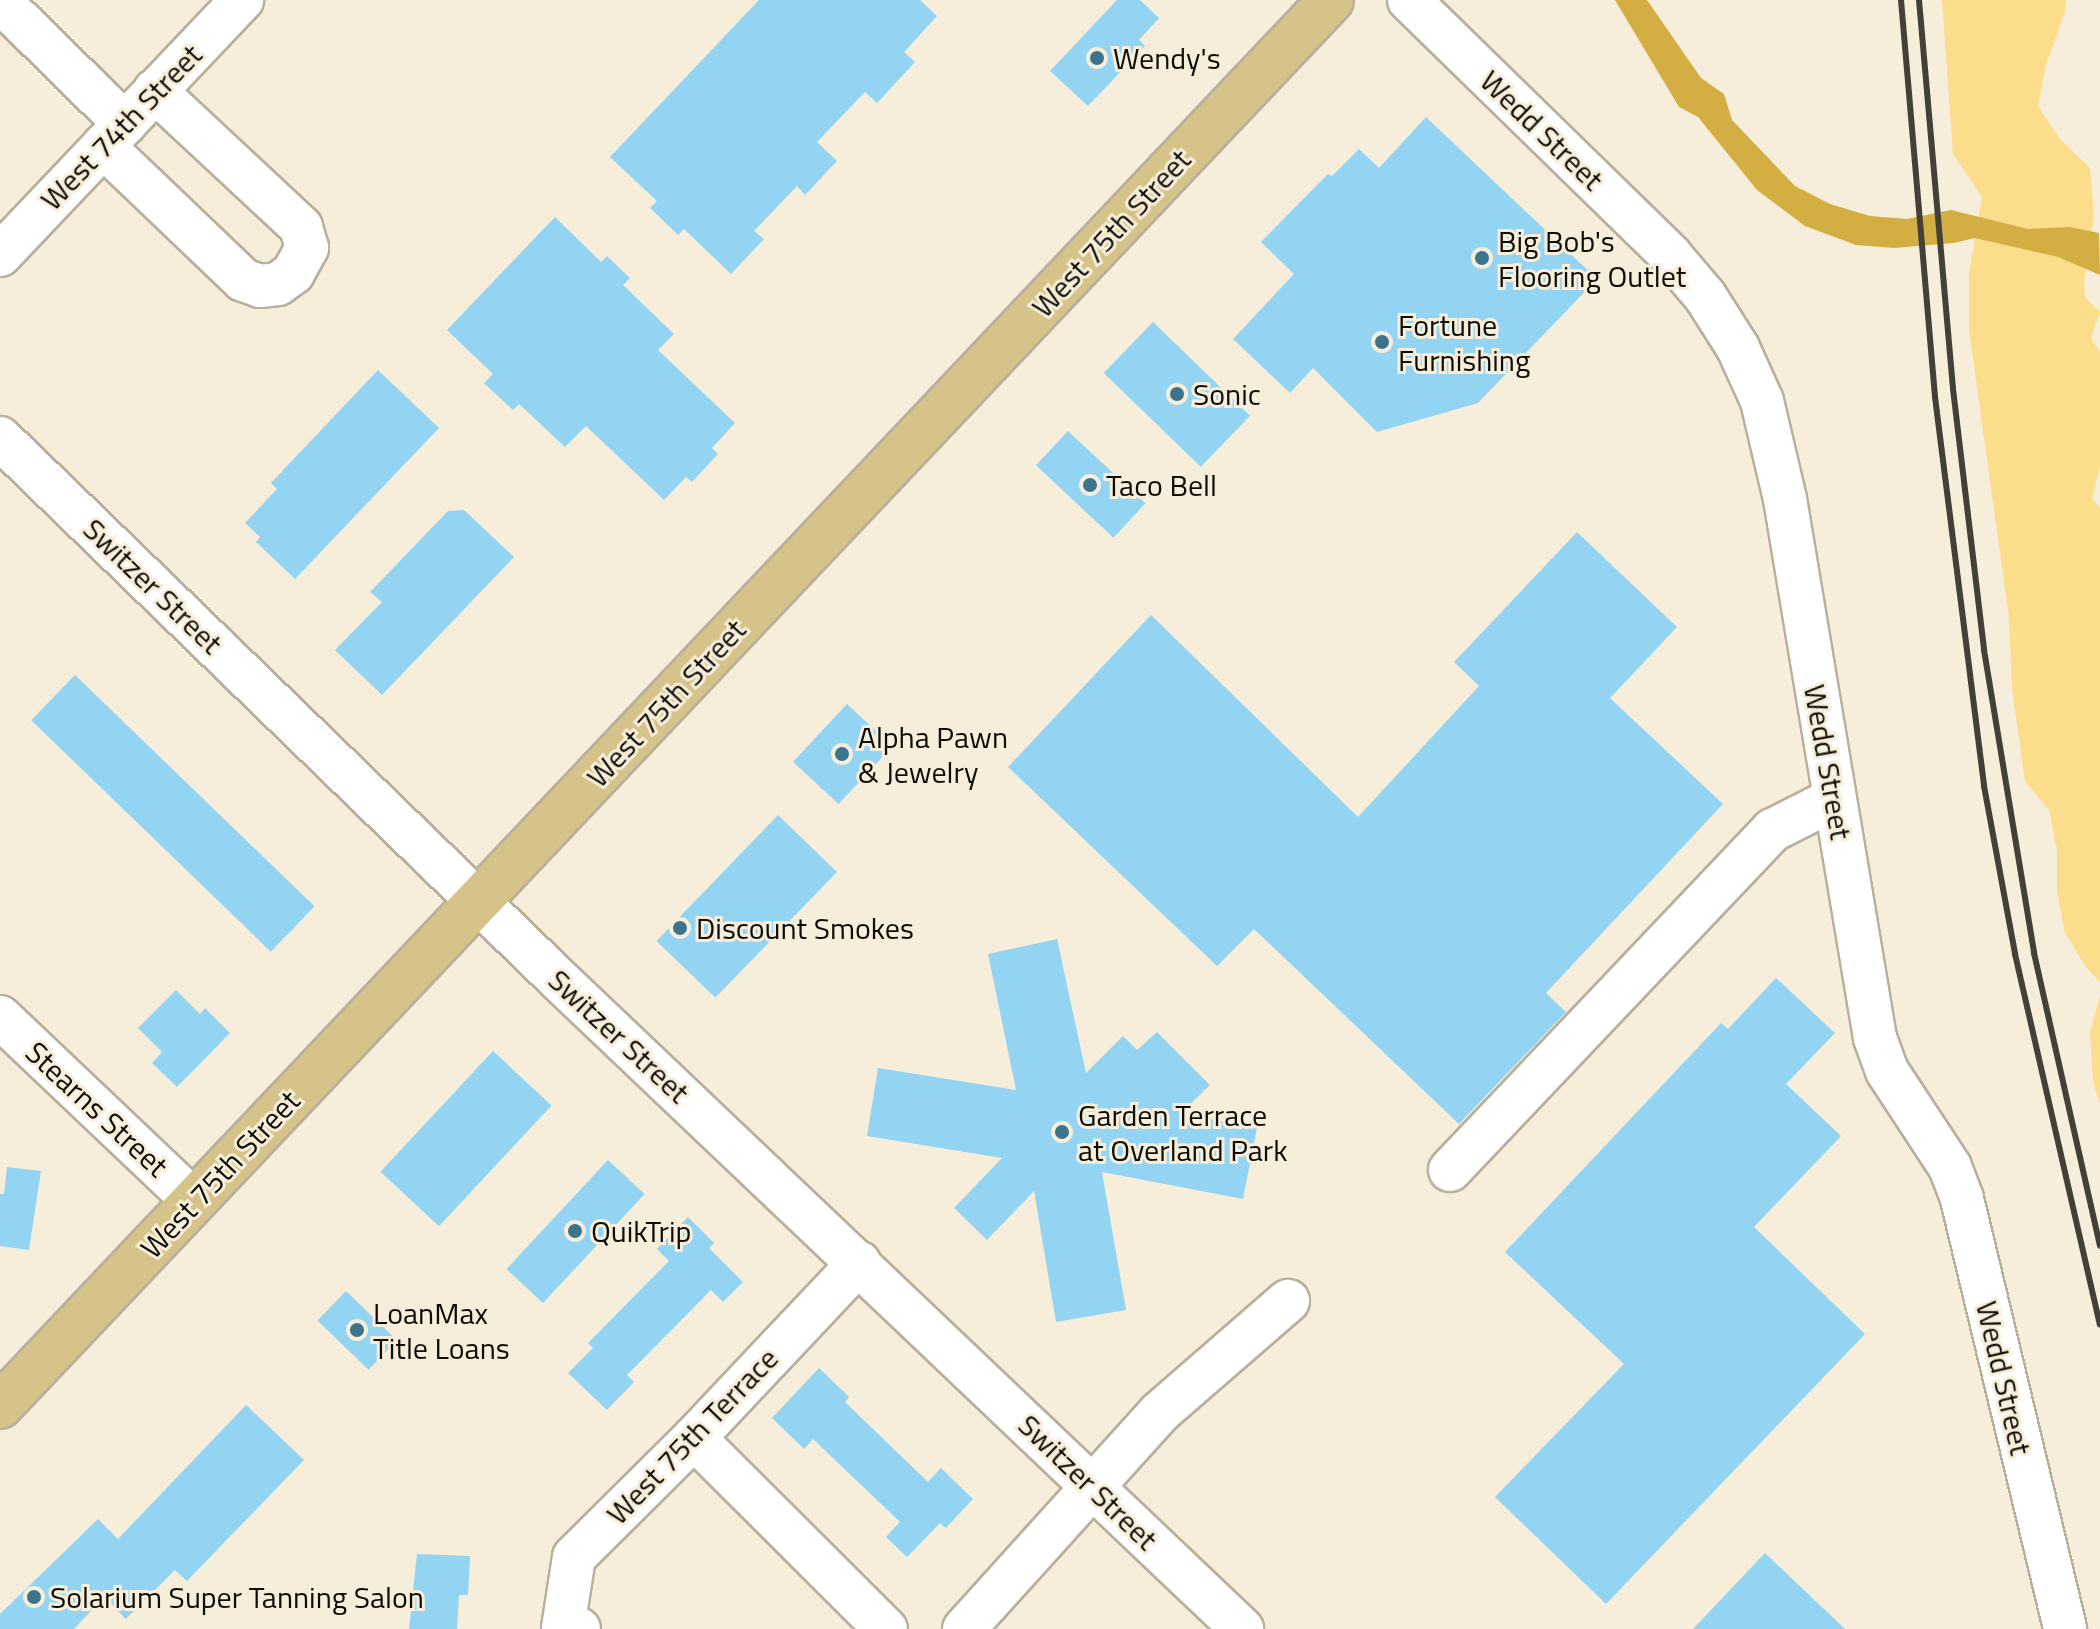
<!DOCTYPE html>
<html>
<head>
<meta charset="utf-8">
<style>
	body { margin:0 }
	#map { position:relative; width:2100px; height:1629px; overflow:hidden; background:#f6eeda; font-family:"Titillium Web",sans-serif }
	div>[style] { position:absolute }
	.green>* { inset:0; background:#fbdd8b }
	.water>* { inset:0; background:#d3ae43 }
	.building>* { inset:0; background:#94d4f3; transform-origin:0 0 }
	.roads { filter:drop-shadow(2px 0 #b8b09d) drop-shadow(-2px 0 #b8b09d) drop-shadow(0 2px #b8b09d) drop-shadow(0 -2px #b8b09d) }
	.minor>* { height:42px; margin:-21px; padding:0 21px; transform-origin:21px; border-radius:21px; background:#fff }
	.major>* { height:44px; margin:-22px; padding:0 22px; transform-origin:22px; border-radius:22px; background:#d6c389 }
	.rail>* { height:6px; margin:-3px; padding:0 3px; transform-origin:3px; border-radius:3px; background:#434037 }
	.dots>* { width:22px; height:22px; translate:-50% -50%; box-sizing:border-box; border:4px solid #f6eeda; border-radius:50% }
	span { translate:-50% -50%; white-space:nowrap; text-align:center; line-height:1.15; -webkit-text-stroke:6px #f6eeda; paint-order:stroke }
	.poi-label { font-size:30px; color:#0e0c06 }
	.left { translate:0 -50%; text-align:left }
	.street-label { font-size:30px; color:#0e0c06 }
</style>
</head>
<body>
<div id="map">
	<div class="green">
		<i style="clip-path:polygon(1942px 0,2066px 0,2065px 12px,2046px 65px,2038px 106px,2060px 139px,2090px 168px,2094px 215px,2084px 280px,2085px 297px,2100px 312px,2091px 338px,2100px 352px,2100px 466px,2092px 499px,2100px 508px,2100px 982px,2086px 967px,2065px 933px,2057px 892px,2057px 850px,2049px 810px,2025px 781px,2012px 688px,2009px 618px,1969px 330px,1969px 275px,1982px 197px,1953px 154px)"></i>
		<i style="clip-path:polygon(2100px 996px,2100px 1104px,2093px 1082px,2090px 1032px)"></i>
	</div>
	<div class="water">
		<i style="clip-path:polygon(1615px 0,1647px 0,1701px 78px,1724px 94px,1732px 120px,1795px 186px,1830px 204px,1870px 216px,1907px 219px,1951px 210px,2028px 229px,2070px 227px,2099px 233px,2100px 275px,2058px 257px,1975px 238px,1954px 243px,1894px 248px,1856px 245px,1805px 226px,1757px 190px,1698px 117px,1679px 107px)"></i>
	</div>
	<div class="building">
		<i style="clip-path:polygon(759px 0,920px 0,937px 16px,904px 52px,915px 62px,877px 103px,865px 92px,817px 142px,837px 161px,805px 195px,797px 186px,754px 231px,764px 239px,731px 274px,684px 229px,678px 235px,650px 208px,657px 201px,610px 157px)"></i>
		<i style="clip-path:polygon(1117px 0,1140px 0,1159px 18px,1139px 40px,1145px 46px,1088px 106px,1050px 71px)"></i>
		<i style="clip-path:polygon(1426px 117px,1597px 279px,1478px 403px,1377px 432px,1313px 368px,1290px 393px,1233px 339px,1294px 274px,1261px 242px,1328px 174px,1332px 176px,1359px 149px,1379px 168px)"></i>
		<i style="clip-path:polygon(555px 217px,601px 262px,607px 256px,630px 278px,623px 285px,674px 334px,658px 350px,735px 423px,712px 448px,718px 454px,692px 482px,686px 477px,664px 500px,586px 426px,565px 447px,519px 404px,513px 410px,484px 383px,493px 374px,447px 330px)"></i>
		<i style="left:1153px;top:322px;width:135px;height:71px;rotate:44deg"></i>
		<i style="clip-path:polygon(378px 370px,439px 428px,295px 579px,256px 542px,260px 537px,245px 523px,277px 489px,271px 483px)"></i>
		<i style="left:1068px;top:431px;width:106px;height:47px;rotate:43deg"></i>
		<i style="clip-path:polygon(464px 510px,514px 557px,382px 695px,335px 650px,382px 602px,370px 592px,448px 511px)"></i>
		<i style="clip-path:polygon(1577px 532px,1677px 627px,1610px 698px,1723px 804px,1546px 993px,1566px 1012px,1459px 1124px,1254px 929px,1217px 966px,1008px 767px,1151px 615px,1358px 817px,1479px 686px,1454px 662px)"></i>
		<i style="left:75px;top:675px;width:333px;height:63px;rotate:44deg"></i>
		<i style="left:847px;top:704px;width:62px;height:79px;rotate:43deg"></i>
		<i style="left:778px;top:815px;width:82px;height:175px;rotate:44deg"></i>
		<i style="clip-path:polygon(1057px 939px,1086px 1073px,1123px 1036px,1137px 1050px,1157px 1032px,1210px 1085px,1181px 1113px,1257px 1128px,1243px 1199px,1102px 1172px,1126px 1310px,1056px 1322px,1034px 1191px,987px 1240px,954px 1208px,1002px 1158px,867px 1136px,878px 1068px,1016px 1090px,988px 954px)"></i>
		<i style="clip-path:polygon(1776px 978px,1835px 1033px,1786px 1084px,1841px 1136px,1754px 1227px,1865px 1334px,1606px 1604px,1495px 1497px,1624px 1364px,1505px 1252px,1721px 1023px,1728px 1029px)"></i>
		<i style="clip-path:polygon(176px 990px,200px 1014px,205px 1008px,230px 1033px,177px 1087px,152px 1063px,162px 1052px,138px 1028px)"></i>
		<i style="left:493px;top:1051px;width:80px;height:165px;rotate:43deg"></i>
		<i style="left:608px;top:1160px;width:50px;height:149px;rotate:43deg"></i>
		<i style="clip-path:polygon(7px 1167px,41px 1171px,29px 1250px,0 1246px,0 1194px,4px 1194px)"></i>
		<i style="clip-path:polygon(688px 1217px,714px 1243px,709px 1248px,743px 1282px,723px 1302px,711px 1290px,627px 1375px,634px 1382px,607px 1410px,568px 1373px,593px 1348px,588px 1343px,669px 1261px,657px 1249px)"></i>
		<i style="left:346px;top:1291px;width:71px;height:41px;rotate:44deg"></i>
		<i style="clip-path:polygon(819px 1368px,849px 1397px,845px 1402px,928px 1482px,941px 1468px,973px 1499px,946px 1528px,940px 1523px,907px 1557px,886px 1537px,900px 1522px,813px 1439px,804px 1449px,772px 1418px)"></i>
		<i style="clip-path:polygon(246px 1405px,304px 1460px,187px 1581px,175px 1570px,126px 1619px,104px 1597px,74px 1629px,0 1629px,0 1614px,98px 1519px,118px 1539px)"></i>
		<i style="clip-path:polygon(1765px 1553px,1845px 1629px,1693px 1629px)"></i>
		<i style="clip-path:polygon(417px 1554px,470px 1556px,468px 1595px,459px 1595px,457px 1629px,409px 1629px)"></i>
	</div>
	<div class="roads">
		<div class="minor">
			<i style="left:1409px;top:0;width:365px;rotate:44.3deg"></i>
			<i style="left:1670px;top:255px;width:54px;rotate:49.5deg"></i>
			<i style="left:1705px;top:296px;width:62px;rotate:57.6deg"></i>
			<i style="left:1738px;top:348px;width:58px;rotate:65.6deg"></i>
			<i style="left:1762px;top:401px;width:101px;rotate:76.8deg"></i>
			<i style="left:1785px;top:499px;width:546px;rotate:80.52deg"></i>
			<i style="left:1875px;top:1038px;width:35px;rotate:70deg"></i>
			<i style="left:1887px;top:1071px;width:115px;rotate:56.7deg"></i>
			<i style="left:1950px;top:1167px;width:34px;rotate:69deg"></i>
			<i style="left:1962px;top:1199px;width:442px;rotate:76.5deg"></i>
			<i style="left:0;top:1px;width:175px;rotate:44.5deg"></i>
			<i style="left:103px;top:146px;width:194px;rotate:43.7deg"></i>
			<i style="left:243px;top:280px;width:18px;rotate:19deg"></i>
			<i style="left:260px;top:286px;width:18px;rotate:-6deg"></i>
			<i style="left:278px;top:284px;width:19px;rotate:-36deg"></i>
			<i style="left:293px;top:273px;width:29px;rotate:-61deg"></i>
			<i style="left:307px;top:248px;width:22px;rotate:-106deg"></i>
			<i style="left:301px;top:227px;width:200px;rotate:-137deg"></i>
			<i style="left:0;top:255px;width:352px;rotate:-46.5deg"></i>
			<i style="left:0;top:438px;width:777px;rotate:44.11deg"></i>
			<i style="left:558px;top:979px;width:944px;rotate:43.54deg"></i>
			<i style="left:0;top:1017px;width:267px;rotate:43.5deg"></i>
			<i style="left:1450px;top:1170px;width:469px;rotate:-46.5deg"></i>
			<i style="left:1773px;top:830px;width:68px;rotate:-26.9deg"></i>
			<i style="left:694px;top:1438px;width:271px;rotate:44.9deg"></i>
			<i style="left:579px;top:1629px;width:16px;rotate:-176deg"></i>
			<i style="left:563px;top:1628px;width:72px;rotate:-81.2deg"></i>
			<i style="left:574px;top:1557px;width:169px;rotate:-44.8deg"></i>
			<i style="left:694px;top:1438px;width:241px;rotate:-46.7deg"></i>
			<i style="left:964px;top:1629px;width:291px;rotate:-47.9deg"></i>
			<i style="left:1159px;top:1413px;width:171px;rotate:-41deg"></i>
		</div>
		<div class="major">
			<i style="left:0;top:1406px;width:1936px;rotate:-46.57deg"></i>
		</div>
	</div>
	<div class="rail">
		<i style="left:1901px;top:0;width:398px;rotate:85.1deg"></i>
		<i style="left:1935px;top:397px;width:392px;rotate:82.8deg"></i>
		<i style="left:1984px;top:786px;width:171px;rotate:79.5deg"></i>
		<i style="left:2015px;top:954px;width:380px;rotate:77.1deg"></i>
		<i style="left:1919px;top:0;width:390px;rotate:85deg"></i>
		<i style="left:1953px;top:389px;width:263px;rotate:83.2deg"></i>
		<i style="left:1984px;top:650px;width:307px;rotate:80.6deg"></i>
		<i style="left:2034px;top:953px;width:300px;rotate:77.3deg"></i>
	</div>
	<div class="dots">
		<i style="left:1097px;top:58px;background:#3c748e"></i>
		<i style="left:1482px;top:258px;background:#3c748e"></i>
		<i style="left:1382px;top:342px;background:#3c748e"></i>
		<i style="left:1177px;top:394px;background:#3c748e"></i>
		<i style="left:1090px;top:485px;background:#3c748e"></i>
		<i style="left:842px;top:754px;background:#3c748e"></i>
		<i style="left:680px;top:928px;background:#3c748e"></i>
		<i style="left:1062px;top:1132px;background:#3c748e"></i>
		<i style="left:575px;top:1231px;background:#3c748e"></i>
		<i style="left:357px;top:1330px;background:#3c748e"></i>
		<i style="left:34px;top:1597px;background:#3c748e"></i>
	</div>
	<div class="poi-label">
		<span class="left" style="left:1113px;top:58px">Wendy's</span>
		<span class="left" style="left:1498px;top:258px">Big Bob's<br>Flooring Outlet</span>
		<span class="left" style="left:1398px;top:342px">Fortune<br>Furnishing</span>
		<span class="left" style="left:1193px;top:394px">Sonic</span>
		<span class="left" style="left:1106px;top:485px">Taco Bell</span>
		<span class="left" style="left:858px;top:754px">Alpha Pawn<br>&amp; Jewelry</span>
		<span class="left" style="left:696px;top:928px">Discount Smokes</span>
		<span class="left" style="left:1078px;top:1132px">Garden Terrace<br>at Overland Park</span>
		<span class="left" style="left:591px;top:1231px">QuikTrip</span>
		<span class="left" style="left:373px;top:1330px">LoanMax<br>Title Loans</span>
		<span class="left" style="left:50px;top:1597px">Solarium Super Tanning Salon</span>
	</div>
	<div class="street-label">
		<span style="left:121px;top:127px;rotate:-46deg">West 74th Street</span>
		<span style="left:1542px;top:130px;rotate:44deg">Wedd Street</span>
		<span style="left:1111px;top:233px;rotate:-47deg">West 75th Street</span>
		<span style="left:153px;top:586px;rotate:44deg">Switzer Street</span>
		<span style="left:666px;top:703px;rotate:-47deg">West 75th Street</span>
		<span style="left:1828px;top:762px;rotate:80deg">Wedd Street</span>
		<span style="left:619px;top:1036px;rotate:43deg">Switzer Street</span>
		<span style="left:97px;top:1109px;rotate:43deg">Stearns Street</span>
		<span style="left:220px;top:1174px;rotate:-47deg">West 75th Street</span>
		<span style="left:2004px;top:1378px;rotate:77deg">Wedd Street</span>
		<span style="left:692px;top:1436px;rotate:-46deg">West 75th Terrace</span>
		<span style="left:1088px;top:1482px;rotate:44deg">Switzer Street</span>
	</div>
</div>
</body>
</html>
